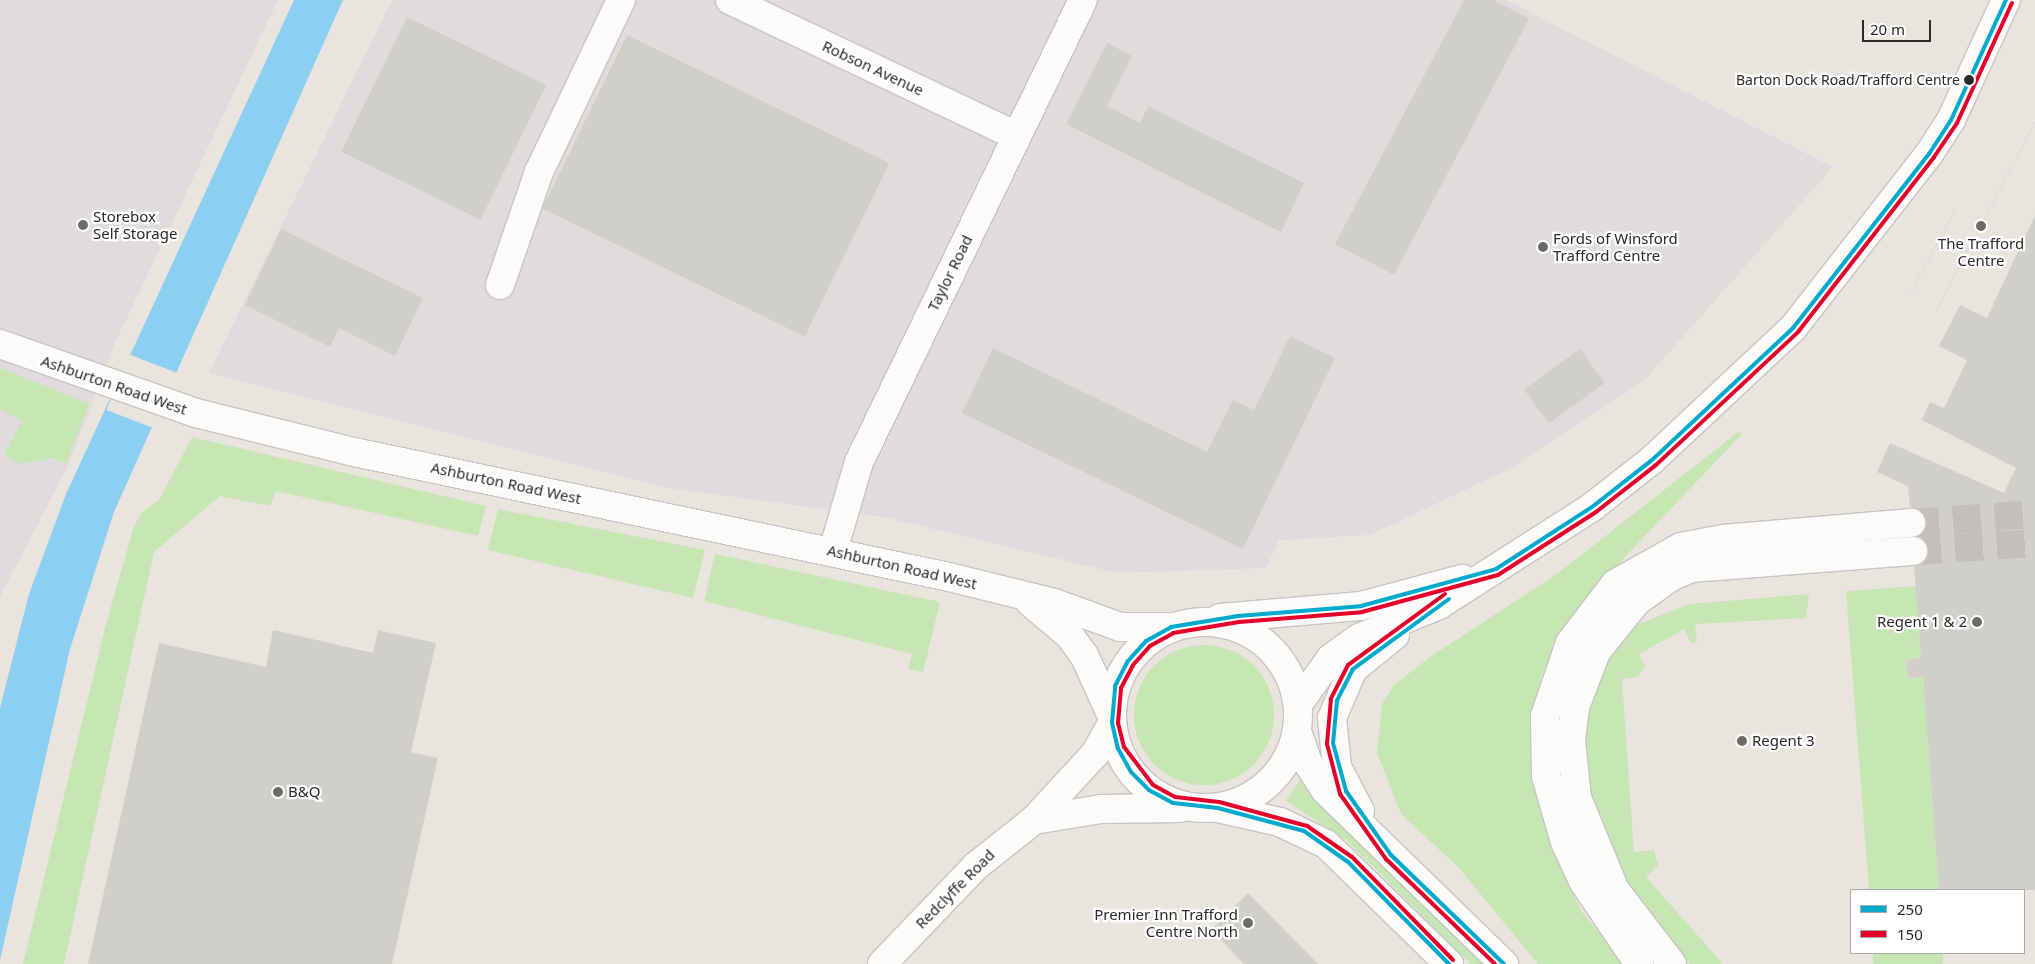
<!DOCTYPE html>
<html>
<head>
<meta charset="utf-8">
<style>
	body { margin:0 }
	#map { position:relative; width:2035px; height:964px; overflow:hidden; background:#e9e5de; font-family:"Noto Sans",sans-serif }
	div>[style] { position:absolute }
	.industrial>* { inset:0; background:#e0dcdd }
	.green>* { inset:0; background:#c6e6b4; transform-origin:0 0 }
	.round { border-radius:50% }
	.water>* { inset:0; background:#8dcff0 }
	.pier>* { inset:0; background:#e9e5de; transform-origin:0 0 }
	.building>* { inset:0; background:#d1cfca; transform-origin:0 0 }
	.street-tunnel>* { height:28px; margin-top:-14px; transform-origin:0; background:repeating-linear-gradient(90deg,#c3bfba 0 28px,transparent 0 42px) }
	.roads { filter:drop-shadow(1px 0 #c6c4c4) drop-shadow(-1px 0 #c6c4c4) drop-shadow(0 1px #c6c4c4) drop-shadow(0 -1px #c6c4c4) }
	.street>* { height:28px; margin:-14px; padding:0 14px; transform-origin:14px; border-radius:14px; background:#fcfbfa }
	.secondary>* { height:28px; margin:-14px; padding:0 14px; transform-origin:14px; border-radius:14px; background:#fcfbfa }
	.secondary>.ring { margin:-14px; padding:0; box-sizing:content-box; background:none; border:28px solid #fcfbfa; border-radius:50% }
	.tram>* { height:1px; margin:-0.5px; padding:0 0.5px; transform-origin:0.5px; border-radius:0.5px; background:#dcdcde }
	.bus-1>* { height:4px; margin:-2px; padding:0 2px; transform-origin:2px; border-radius:2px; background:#00a9ce }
	.bus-2>* { height:4px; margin:-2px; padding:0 2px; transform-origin:2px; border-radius:2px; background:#e4002b }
	.dots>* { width:14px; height:14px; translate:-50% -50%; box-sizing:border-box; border:2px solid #fff; border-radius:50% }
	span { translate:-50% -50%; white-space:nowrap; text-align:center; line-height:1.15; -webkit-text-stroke:4.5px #fff; paint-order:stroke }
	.bus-label { font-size:14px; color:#292929 }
	.right { translate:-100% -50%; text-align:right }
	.street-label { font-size:15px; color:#292929 }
	.poi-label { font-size:15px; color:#292929 }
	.left { translate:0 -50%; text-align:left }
	.legend { position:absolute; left:1850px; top:889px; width:175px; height:65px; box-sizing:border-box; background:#fff; border:1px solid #a9a9a9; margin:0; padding:6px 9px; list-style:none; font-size:15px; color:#292929 }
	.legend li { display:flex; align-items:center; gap:10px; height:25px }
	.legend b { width:25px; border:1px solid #a9a9a9 }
	.scale { position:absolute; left:1862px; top:20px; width:69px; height:22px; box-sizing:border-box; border:2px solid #292929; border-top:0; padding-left:6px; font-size:15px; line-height:18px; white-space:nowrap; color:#292929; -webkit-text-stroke:4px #fff; paint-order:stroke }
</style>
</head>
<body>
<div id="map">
	<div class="industrial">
		<i style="clip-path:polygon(0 0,278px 0,115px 343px,68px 466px,0 597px)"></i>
		<i style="clip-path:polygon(392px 0,1506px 0,1833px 167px,1643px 382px,1507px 470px,1370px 535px,1279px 540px,1266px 568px,1117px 573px,883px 517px,668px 488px,209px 373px)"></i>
	</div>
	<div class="green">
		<i style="clip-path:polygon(0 368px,89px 404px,66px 464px,52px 458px,20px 464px,4px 455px,22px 421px,0 409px)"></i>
		<i style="clip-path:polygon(1738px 432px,1742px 434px,1621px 561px,1565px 632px,1542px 674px,1530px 722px,1531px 776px,1549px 841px,1581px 911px,1625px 964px,1538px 964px,1459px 868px,1401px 814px,1377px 753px,1382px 704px,1394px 685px,1430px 657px,1557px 574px)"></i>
		<i style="clip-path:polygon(192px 437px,486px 506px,478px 536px,276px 491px,270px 506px,220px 496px,154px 552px,64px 964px,23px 964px,106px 624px,133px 529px,141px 513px,159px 500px)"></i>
		<i style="clip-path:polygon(498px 509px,705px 550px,693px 598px,488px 550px)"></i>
		<i style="clip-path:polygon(715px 554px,940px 602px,923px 672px,908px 669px,912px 654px,704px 601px)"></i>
		<i style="clip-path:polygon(1916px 586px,1921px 658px,1906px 660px,1908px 678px,1923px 677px,1939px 890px,1869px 890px,1846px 591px)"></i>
		<i style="clip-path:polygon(1809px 594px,1806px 618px,1695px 624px,1697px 642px,1691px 643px,1684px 629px,1639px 654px,1645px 666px,1638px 677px,1622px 679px,1634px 852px,1654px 850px,1658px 865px,1646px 877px,1723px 964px,1690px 964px,1634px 896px,1610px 855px,1590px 801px,1581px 756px,1583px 714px,1609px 651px,1636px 625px,1690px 604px)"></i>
		<i class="round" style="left:1134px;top:645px;width:140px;height:140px"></i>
		<i style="clip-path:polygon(1300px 780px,1332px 813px,1484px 964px,1471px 964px,1346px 840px,1286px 801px)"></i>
		<i style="left:1873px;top:953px;width:70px;height:11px"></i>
	</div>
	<div class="water">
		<i style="clip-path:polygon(294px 0,343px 0,114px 512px,70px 649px,0 960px,0 708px,29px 594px,66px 494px)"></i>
	</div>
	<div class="pier">
		<i style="left:128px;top:354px;width:55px;height:60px;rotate:21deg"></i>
	</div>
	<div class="building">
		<i style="clip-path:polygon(1464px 0,1494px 0,1529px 19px,1394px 275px,1335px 244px)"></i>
		<i style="left:407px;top:17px;width:155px;height:150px;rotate:26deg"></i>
		<i style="left:627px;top:35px;width:292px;height:193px;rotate:26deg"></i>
		<i style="clip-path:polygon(1107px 43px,1132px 56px,1107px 106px,1140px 123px,1148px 106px,1304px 183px,1281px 232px,1066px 124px)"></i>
		<i style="clip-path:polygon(2035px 215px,2035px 890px,1939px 890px,1923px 677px,1908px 678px,1906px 660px,1921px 658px,1914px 567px,1927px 557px,1926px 543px,1918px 537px,1926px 521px,1918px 509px,1910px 507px,1908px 486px,1877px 472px,1890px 443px,2004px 493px,2016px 468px,1922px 420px,1930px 402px,1944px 408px,1967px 360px,1939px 346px,1960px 305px,1987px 318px)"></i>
		<i style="clip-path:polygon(281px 229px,423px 298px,395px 356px,339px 328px,330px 347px,245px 305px)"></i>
		<i style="clip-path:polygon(1290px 336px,1335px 358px,1243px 549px,962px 413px,993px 348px,1207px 452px,1233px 400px,1254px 410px)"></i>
		<i style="left:1580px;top:349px;width:42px;height:69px;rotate:54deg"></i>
		<i style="clip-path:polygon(273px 630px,373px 653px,378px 630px,436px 643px,411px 752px,438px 758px,392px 964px,88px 964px,159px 643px,266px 667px)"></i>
		<i style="clip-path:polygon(1248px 893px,1318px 964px,1244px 964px,1211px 930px)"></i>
	</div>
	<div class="street-tunnel">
		<i style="left:1911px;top:523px;width:124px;rotate:-4.2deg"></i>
		<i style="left:1913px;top:551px;width:122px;rotate:-3.8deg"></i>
	</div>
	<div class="roads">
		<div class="street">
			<i style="left:730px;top:0;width:317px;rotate:25.4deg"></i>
			<i style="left:500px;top:285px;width:120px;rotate:-71deg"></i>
			<i style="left:539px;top:172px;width:191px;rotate:-64.5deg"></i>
			<i style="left:833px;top:551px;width:93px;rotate:-73.7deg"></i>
			<i style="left:859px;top:462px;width:513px;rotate:-64.13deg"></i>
			<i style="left:1639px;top:964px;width:100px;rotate:-124deg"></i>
			<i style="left:1583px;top:881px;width:43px;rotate:-114.8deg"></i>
			<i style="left:1565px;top:842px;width:69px;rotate:-106.1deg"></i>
			<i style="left:1546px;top:776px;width:60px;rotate:-91deg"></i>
			<i style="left:1545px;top:716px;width:77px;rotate:-71.1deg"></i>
			<i style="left:1570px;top:643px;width:74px;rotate:-52.7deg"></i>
			<i style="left:1615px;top:584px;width:76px;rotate:-29.3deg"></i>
			<i style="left:1681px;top:547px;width:43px;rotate:-10.8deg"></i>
			<i style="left:1723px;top:539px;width:189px;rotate:-4.9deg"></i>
			<i style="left:1672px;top:964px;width:93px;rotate:-127.6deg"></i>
			<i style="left:1615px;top:890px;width:100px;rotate:-112.4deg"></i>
			<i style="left:1577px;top:798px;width:58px;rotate:-95.9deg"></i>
			<i style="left:1571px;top:740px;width:33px;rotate:-83deg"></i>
			<i style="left:1575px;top:707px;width:59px;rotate:-69.1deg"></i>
			<i style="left:1596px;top:652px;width:65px;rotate:-51.2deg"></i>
			<i style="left:1637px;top:601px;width:43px;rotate:-35.5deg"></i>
			<i style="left:1672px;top:576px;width:22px;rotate:-22deg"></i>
			<i style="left:1692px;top:568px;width:222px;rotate:-4.4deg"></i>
		</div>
		<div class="secondary">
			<i style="left:0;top:344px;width:208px;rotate:19.4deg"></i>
			<i style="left:196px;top:413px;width:163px;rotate:13.9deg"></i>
			<i style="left:354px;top:452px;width:608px;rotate:11.86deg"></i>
			<i style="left:949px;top:577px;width:108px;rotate:13.9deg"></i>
			<i style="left:1054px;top:603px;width:70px;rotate:20deg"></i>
			<i style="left:1120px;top:627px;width:51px"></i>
			<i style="left:1030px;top:602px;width:52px;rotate:40.4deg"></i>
			<i style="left:1070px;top:636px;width:24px;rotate:54deg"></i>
			<i style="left:1084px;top:655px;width:65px;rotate:65.4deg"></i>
			<i style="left:1220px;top:618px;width:142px;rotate:-4.9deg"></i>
			<i style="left:1361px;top:606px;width:105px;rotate:-15deg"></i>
			<i class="ring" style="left:1112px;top:622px;width:158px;height:158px"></i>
			<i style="left:1298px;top:704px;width:57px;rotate:-54.3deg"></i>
			<i style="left:1331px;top:658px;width:34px;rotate:-36deg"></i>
			<i style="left:1359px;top:638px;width:87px;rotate:-22.4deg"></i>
			<i style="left:1439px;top:605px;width:182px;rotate:-32.6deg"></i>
			<i style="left:1592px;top:507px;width:76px;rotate:-38.1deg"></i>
			<i style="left:1652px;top:460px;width:193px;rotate:-43.1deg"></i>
			<i style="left:1793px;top:328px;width:221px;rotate:-52deg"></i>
			<i style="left:1929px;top:154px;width:40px;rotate:-57.1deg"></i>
			<i style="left:1951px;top:120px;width:132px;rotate:-65.4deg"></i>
			<i style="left:1297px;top:731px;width:36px;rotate:71deg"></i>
			<i style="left:1309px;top:765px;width:30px;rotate:57deg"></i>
			<i style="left:1325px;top:790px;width:250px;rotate:44.2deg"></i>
			<i style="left:1218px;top:808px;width:64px;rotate:12.7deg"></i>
			<i style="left:1280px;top:822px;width:51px;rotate:25.6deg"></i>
			<i style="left:1326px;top:844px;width:172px;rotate:44.3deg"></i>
			<i style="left:1360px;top:811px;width:50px;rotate:-117.6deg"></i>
			<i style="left:1337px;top:767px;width:49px;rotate:-95.8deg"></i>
			<i style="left:1332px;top:718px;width:53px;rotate:-66.8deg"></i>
			<i style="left:1353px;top:669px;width:54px;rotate:-39deg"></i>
			<i style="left:1034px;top:820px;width:68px;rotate:-9.3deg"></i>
			<i style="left:1101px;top:809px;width:79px;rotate:-0.7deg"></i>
			<i style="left:882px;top:964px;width:136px;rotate:-46.2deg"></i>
			<i style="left:976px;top:866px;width:74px;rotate:-38.4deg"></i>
			<i style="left:1034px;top:820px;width:90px;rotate:-47.3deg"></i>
			<i style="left:1095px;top:754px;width:35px;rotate:-61deg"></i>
		</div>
	</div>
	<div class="tram">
		<i style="left:1910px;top:292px;width:94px;rotate:-61.5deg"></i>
		<i style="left:1935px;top:312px;width:216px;rotate:-62.4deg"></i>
	</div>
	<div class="bus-1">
		<i style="left:1449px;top:599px;width:119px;rotate:143.9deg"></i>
		<i style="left:1353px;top:669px;width:36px;rotate:117deg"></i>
		<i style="left:1337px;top:701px;width:42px;rotate:95.4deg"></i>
		<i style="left:1333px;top:743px;width:50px;rotate:74.8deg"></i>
		<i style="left:1346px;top:791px;width:78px;rotate:54.9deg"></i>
		<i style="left:1391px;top:855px;width:157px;rotate:44deg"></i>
		<i style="left:1449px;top:964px;width:144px;rotate:-134.7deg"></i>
		<i style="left:1348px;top:862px;width:54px;rotate:-144.8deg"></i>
		<i style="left:1304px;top:831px;width:89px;rotate:-165deg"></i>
		<i style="left:1218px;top:808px;width:45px;rotate:-173.7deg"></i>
		<i style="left:1173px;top:803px;width:27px;rotate:-152deg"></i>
		<i style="left:1149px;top:790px;width:25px;rotate:-135deg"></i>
		<i style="left:1131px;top:772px;width:26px;rotate:-119deg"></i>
		<i style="left:1118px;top:749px;width:27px;rotate:-103deg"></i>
		<i style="left:1112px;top:723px;width:37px;rotate:-85deg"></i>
		<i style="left:1115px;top:686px;width:28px;rotate:-63deg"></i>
		<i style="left:1128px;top:661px;width:27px;rotate:-48deg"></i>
		<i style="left:1146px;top:641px;width:29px;rotate:-29deg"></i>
		<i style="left:1171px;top:627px;width:68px;rotate:-9.3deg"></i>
		<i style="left:1238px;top:616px;width:123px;rotate:-4.6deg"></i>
		<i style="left:1361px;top:606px;width:140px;rotate:-15.3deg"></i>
		<i style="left:1496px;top:569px;width:114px;rotate:-32.9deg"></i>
		<i style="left:1592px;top:507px;width:76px;rotate:-38.1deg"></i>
		<i style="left:1652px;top:460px;width:193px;rotate:-43.1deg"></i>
		<i style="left:1793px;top:328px;width:221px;rotate:-52deg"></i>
		<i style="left:1929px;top:154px;width:40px;rotate:-57.1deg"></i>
		<i style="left:1951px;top:120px;width:132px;rotate:-65.4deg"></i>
	</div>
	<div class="bus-2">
		<i style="left:1445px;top:594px;width:120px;rotate:143.8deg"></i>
		<i style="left:1348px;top:665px;width:38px;rotate:117deg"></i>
		<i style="left:1331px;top:699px;width:45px;rotate:95.1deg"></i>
		<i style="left:1327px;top:744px;width:52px;rotate:75.4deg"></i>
		<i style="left:1340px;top:794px;width:80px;rotate:54.7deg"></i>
		<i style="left:1386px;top:859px;width:151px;rotate:43.9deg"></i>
		<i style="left:1453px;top:960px;width:144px;rotate:-134.4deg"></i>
		<i style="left:1352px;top:857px;width:55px;rotate:-145.4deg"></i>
		<i style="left:1307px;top:826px;width:91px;rotate:-164.7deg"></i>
		<i style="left:1219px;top:802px;width:44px;rotate:-173.5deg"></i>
		<i style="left:1175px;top:797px;width:25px;rotate:-151deg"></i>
		<i style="left:1153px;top:785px;width:48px;rotate:-127.3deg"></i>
		<i style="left:1124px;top:747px;width:25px;rotate:-104deg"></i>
		<i style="left:1118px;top:723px;width:35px;rotate:-85deg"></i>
		<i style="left:1121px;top:688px;width:26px;rotate:-62deg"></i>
		<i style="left:1133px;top:665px;width:25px;rotate:-48deg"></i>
		<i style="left:1150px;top:646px;width:26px;rotate:-29deg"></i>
		<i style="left:1173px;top:633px;width:67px;rotate:-9.5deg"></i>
		<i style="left:1239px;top:622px;width:123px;rotate:-4.6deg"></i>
		<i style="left:1362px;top:612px;width:141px;rotate:-15.2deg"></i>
		<i style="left:1498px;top:575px;width:117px;rotate:-32.7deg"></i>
		<i style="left:1596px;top:512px;width:76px;rotate:-38.1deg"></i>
		<i style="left:1656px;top:465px;width:195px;rotate:-43.1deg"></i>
		<i style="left:1798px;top:332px;width:222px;rotate:-52.1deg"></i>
		<i style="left:1934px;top:157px;width:41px;rotate:-55.9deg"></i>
		<i style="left:1957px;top:123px;width:132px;rotate:-65.4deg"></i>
	</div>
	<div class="dots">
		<i style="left:1969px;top:80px;background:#292929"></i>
		<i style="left:83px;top:225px;background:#6c6b68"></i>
		<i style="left:1981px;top:226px;background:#6c6b68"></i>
		<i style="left:1543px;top:247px;background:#6c6b68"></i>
		<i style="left:1977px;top:622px;background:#6c6b68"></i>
		<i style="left:1742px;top:741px;background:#6c6b68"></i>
		<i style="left:278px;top:792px;background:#6c6b68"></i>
		<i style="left:1248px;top:923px;background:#6c6b68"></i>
	</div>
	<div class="bus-label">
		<span class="right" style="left:1960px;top:80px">Barton Dock Road/Trafford Centre</span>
	</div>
	<div class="street-label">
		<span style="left:873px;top:68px;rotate:25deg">Robson Avenue</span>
		<span style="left:950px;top:273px;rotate:-64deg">Taylor Road</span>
		<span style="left:114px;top:385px;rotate:19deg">Ashburton Road West</span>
		<span style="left:506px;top:483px;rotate:12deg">Ashburton Road West</span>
		<span style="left:902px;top:567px;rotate:13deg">Ashburton Road West</span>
		<span style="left:955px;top:889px;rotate:-45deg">Redclyffe Road</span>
	</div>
	<div class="poi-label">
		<span class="left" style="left:93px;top:225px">Storebox<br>Self Storage</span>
		<span class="left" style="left:1553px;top:247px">Fords of Winsford<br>Trafford Centre</span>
		<span style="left:1981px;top:252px">The Trafford<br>Centre</span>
		<span class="right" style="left:1967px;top:622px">Regent 1 &amp; 2</span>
		<span class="left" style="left:1752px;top:741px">Regent 3</span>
		<span class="left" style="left:288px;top:792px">B&amp;Q</span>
		<span class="right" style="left:1238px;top:923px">Premier Inn Trafford<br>Centre North</span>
	</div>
	<ul class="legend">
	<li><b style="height:6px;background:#00a9ce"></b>250</li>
	<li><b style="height:6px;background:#e4002b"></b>150</li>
	</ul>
	<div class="scale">20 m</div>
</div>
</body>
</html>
